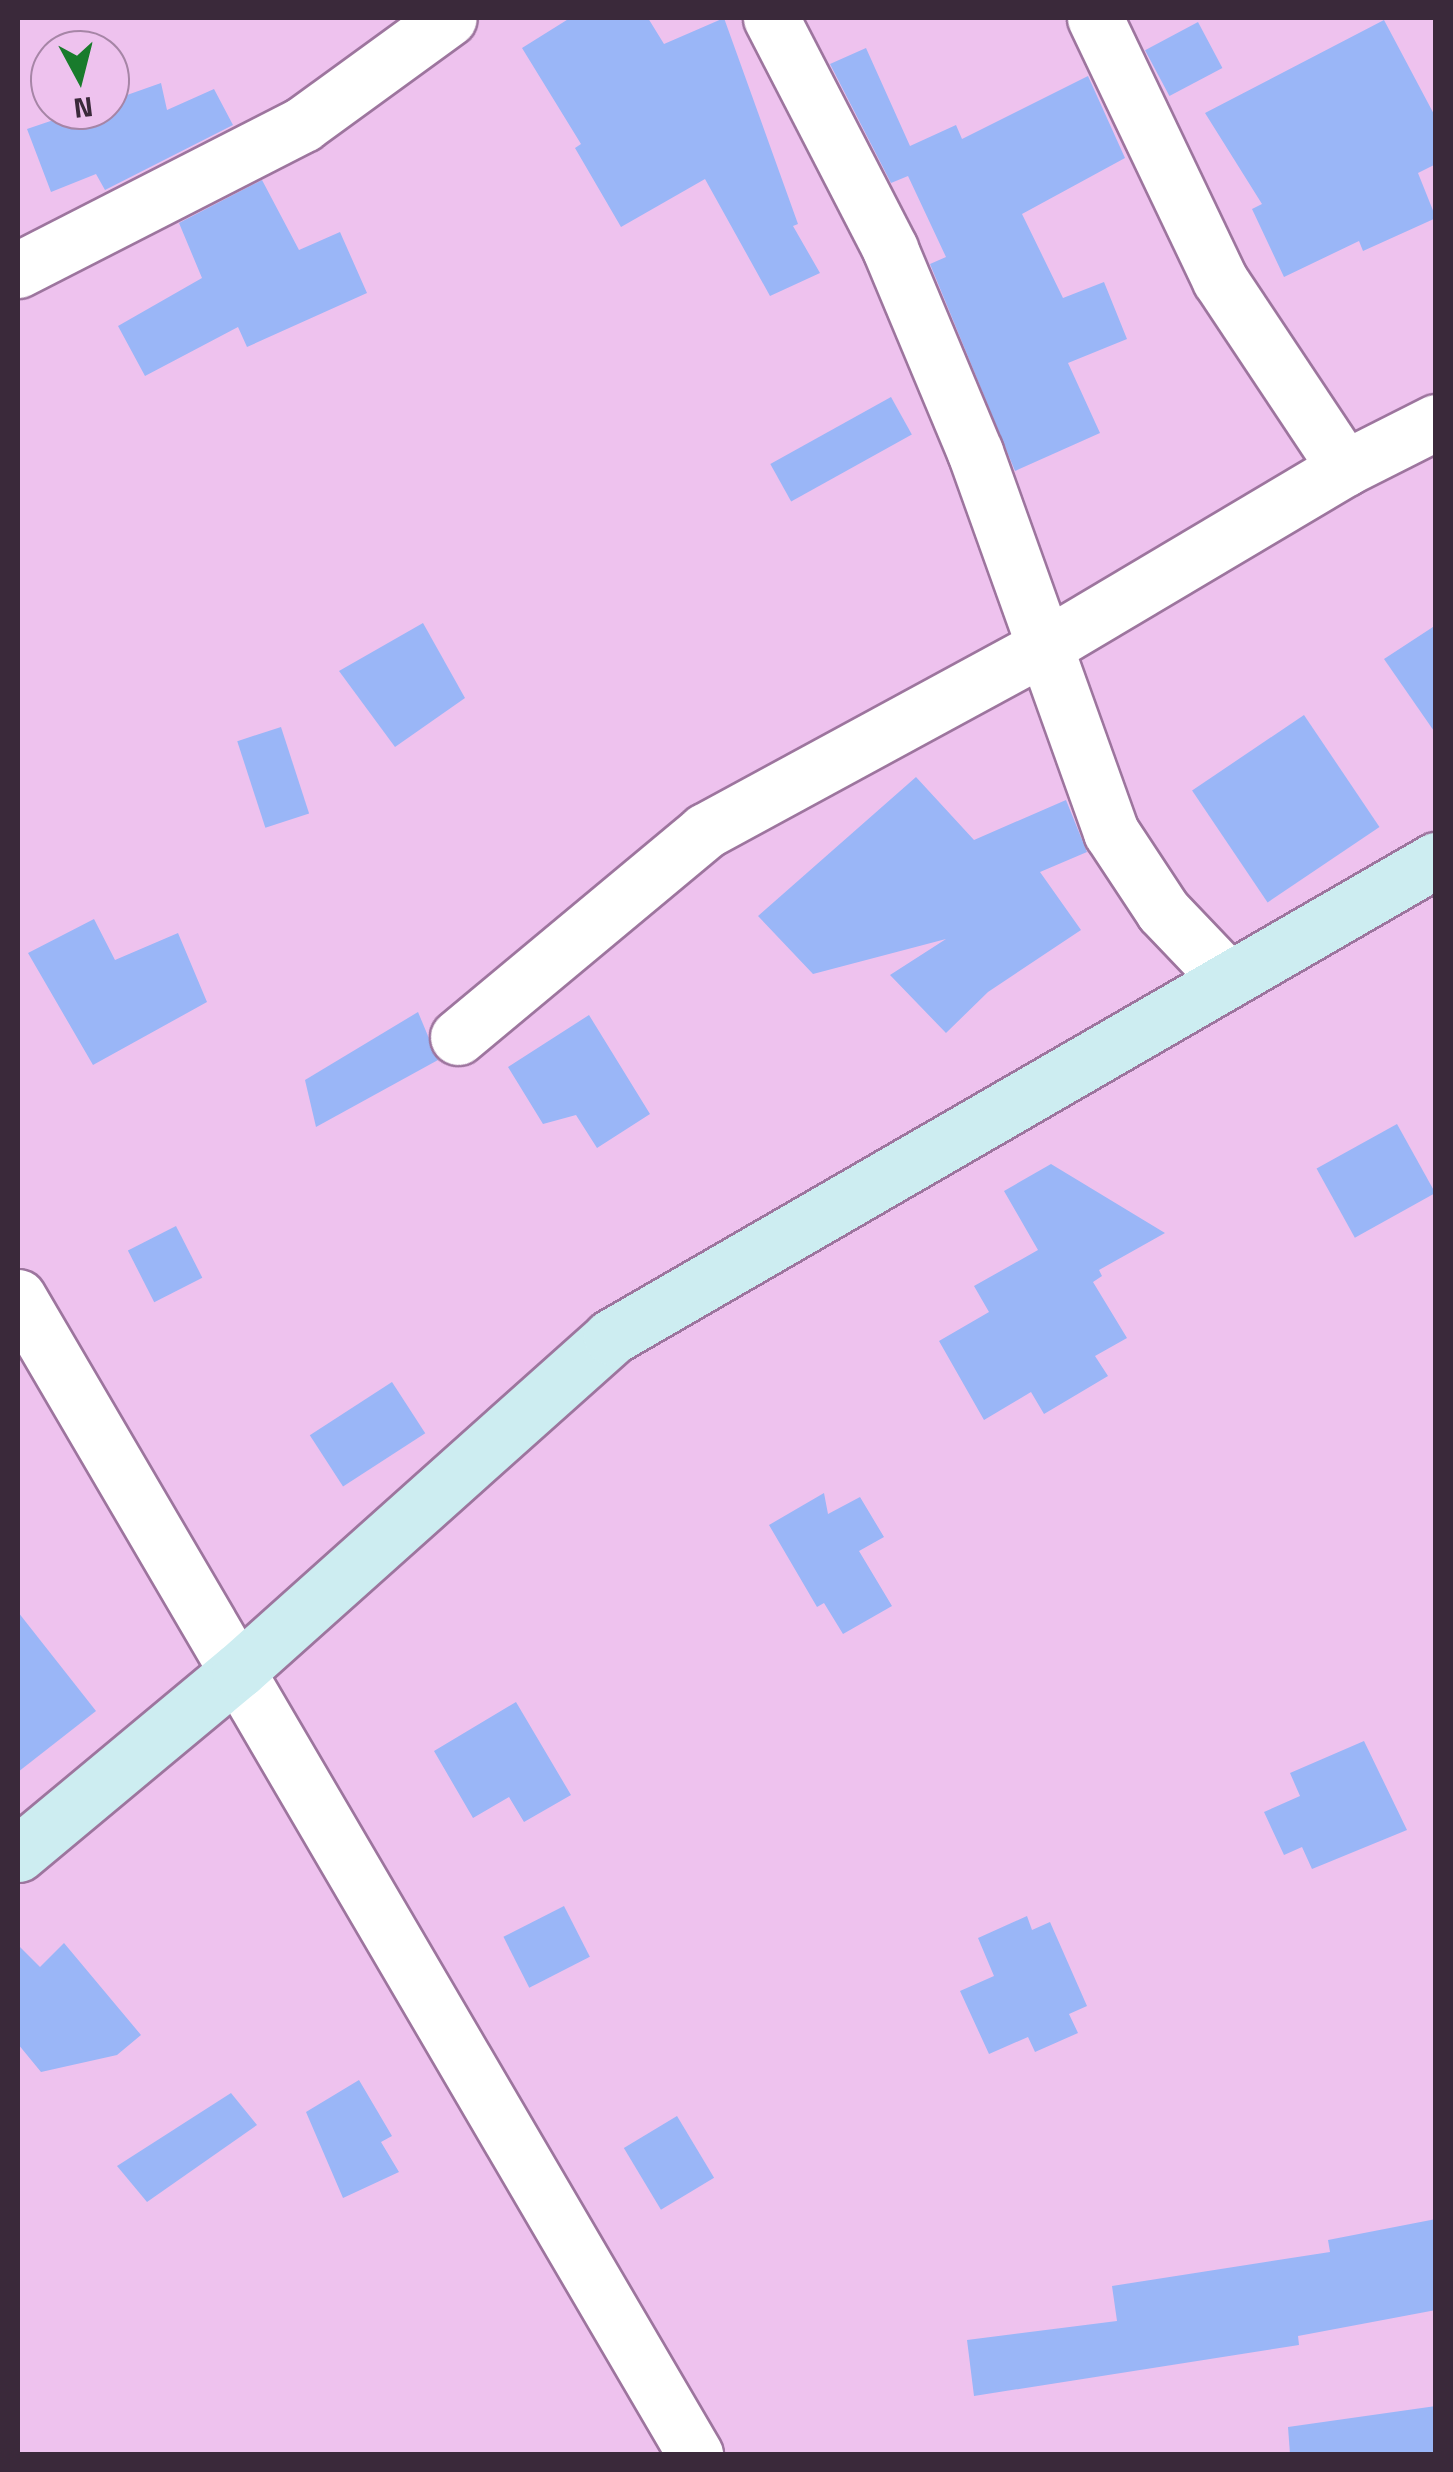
<!DOCTYPE html>
<html>
<head>
<meta charset="utf-8">
<style>
	body { margin:0 }
	#map { position:relative; width:1453px; height:2472px; overflow:hidden; background:#eec2ee; font-family:"Titillium Web",sans-serif }
	div>[style] { position:absolute }
	.building>* { inset:0; background:#9ab6f7; transform-origin:0 0 }
	.roads { filter:drop-shadow(2px 0 #9d759e) drop-shadow(-2px 0 #9d759e) drop-shadow(0 2px #9d759e) drop-shadow(0 -2px #9d759e) }
	.street>* { height:55px; margin:-27.5px; padding:0 27.5px; transform-origin:27.5px; border-radius:27.5px; background:#fff }
	.secondary>* { height:55px; margin:-27.5px; padding:0 27.5px; transform-origin:27.5px; border-radius:27.5px; background:#cdedf1 }
	span { translate:-50% -50%; white-space:nowrap; text-align:center; line-height:1.15; -webkit-text-stroke:8px #eec2ee; paint-order:stroke }
	.frame { position:absolute; inset:0; border:20px solid #3a293a; pointer-events:none }
	.north { position:absolute; left:30px; top:30px; width:100px; height:100px; box-sizing:border-box; background:#eec2ee; border:2px solid #a685a6; border-radius:50%; rotate:173deg; font-size:28px; font-weight:700; line-height:40px; text-align:center; color:#3a293a }
	.north::after { content:''; display:block; margin:auto; width:35px; height:45px; background:#197b2c; clip-path:polygon(50% 0,100% 100%,50% 72%,0 100%) }
</style>
</head>
<body>
<div id="map">
	<div class="building">
		<i style="clip-path:polygon(570px 18px,648px 18px,664px 44px,724px 18px,798px 224px,793px 226px,820px 273px,770px 296px,705px 179px,621px 227px,575px 148px,581px 144px,522px 48px)"></i>
		<i style="clip-path:polygon(1384px 20px,1436px 118px,1436px 164px,1418px 173px,1436px 218px,1363px 251px,1359px 241px,1284px 277px,1252px 209px,1262px 204px,1205px 113px)"></i>
		<i style="left:1198px;top:22px;width:52px;height:60px;rotate:62deg"></i>
		<i style="clip-path:polygon(866px 48px,910px 146px,956px 125px,962px 139px,1088px 76px,1125px 158px,1022px 214px,1063px 298px,1104px 282px,1127px 339px,1068px 363px,1100px 433px,1015px 471px,930px 264px,946px 257px,908px 176px,891px 183px,830px 64px)"></i>
		<i style="clip-path:polygon(161px 83px,167px 110px,214px 89px,233px 125px,105px 190px,96px 174px,51px 192px,27px 129px,83px 110px,110px 110px,110px 101px)"></i>
		<i style="clip-path:polygon(262px 180px,299px 250px,340px 232px,367px 293px,247px 347px,238px 327px,145px 376px,118px 326px,202px 278px,179px 223px)"></i>
		<i style="left:891px;top:397px;width:43px;height:138px;rotate:61deg"></i>
		<i style="clip-path:polygon(423px 623px,465px 698px,395px 747px,339px 671px)"></i>
		<i style="clip-path:polygon(1436px 625px,1436px 734px,1384px 659px)"></i>
		<i style="left:1304px;top:715px;width:135px;height:135px;rotate:56deg"></i>
		<i style="left:281px;top:727px;width:91px;height:46px;rotate:72deg"></i>
		<i style="clip-path:polygon(916px 777px,974px 840px,1066px 800px,1087px 852px,1040px 872px,1081px 930px,988px 992px,946px 1033px,890px 975px,946px 939px,813px 974px,758px 916px)"></i>
		<i style="clip-path:polygon(94px 919px,115px 960px,178px 933px,207px 1002px,93px 1065px,28px 953px)"></i>
		<i style="clip-path:polygon(418px 1012px,438px 1060px,316px 1127px,305px 1080px)"></i>
		<i style="clip-path:polygon(589px 1015px,650px 1114px,597px 1148px,576px 1115px,543px 1124px,508px 1067px)"></i>
		<i style="left:1397px;top:1124px;width:79px;height:92px;rotate:61deg"></i>
		<i style="clip-path:polygon(1051px 1164px,1165px 1233px,1099px 1270px,1102px 1276px,1093px 1282px,1127px 1338px,1095px 1356px,1108px 1376px,1044px 1414px,1031px 1392px,984px 1420px,939px 1341px,989px 1312px,974px 1286px,1038px 1250px,1004px 1191px)"></i>
		<i style="left:176px;top:1226px;width:58px;height:54px;rotate:63deg"></i>
		<i style="left:392px;top:1382px;width:61px;height:98px;rotate:57deg"></i>
		<i style="clip-path:polygon(824px 1493px,828px 1514px,860px 1497px,884px 1537px,859px 1551px,892px 1606px,843px 1634px,824px 1603px,817px 1607px,769px 1525px)"></i>
		<i style="clip-path:polygon(18px 1612px,96px 1711px,18px 1772px)"></i>
		<i style="clip-path:polygon(516px 1702px,571px 1795px,524px 1822px,509px 1797px,473px 1818px,434px 1751px)"></i>
		<i style="clip-path:polygon(1364px 1741px,1407px 1830px,1312px 1869px,1302px 1847px,1284px 1855px,1264px 1812px,1300px 1796px,1290px 1773px)"></i>
		<i style="left:564px;top:1906px;width:57px;height:68px;rotate:63deg"></i>
		<i style="clip-path:polygon(1027px 1916px,1032px 1930px,1050px 1922px,1087px 2006px,1069px 2014px,1078px 2033px,1035px 2052px,1028px 2037px,989px 2054px,960px 1991px,994px 1976px,978px 1938px)"></i>
		<i style="clip-path:polygon(64px 1943px,141px 2035px,117px 2055px,41px 2072px,18px 2044px,18px 1945px,40px 1967px)"></i>
		<i style="clip-path:polygon(359px 2080px,392px 2136px,381px 2142px,399px 2172px,343px 2198px,306px 2112px)"></i>
		<i style="clip-path:polygon(231px 2093px,257px 2125px,147px 2202px,117px 2166px)"></i>
		<i style="left:677px;top:2116px;width:72px;height:62px;rotate:59deg"></i>
		<i style="clip-path:polygon(1436px 2219px,1436px 2310px,1298px 2336px,1299px 2345px,974px 2396px,967px 2340px,1117px 2321px,1112px 2286px,1330px 2252px,1328px 2240px)"></i>
		<i style="clip-path:polygon(1436px 2406px,1436px 2454px,1290px 2454px,1288px 2427px)"></i>
	</div>
	<div class="roads">
		<div class="street">
			<i style="left:771px;top:18px;width:260px;rotate:62.7deg"></i>
			<i style="left:890px;top:249px;width:220px;rotate:67.3deg"></i>
			<i style="left:975px;top:452px;width:404px;rotate:70.3deg"></i>
			<i style="left:1111px;top:832px;width:95px;rotate:56.6deg"></i>
			<i style="left:1163px;top:911px;width:95px;rotate:46.3deg"></i>
			<i style="left:1095px;top:18px;width:290px;rotate:64.5deg"></i>
			<i style="left:1220px;top:280px;width:226px;rotate:56.4deg"></i>
			<i style="left:18px;top:270px;width:320px;rotate:-27.1deg"></i>
			<i style="left:303px;top:124px;width:180px;rotate:-36deg"></i>
			<i style="left:458px;top:1037px;width:322px;rotate:-39.8deg"></i>
			<i style="left:705px;top:831px;width:383px;rotate:-28.5deg"></i>
			<i style="left:1042px;top:648px;width:352px;rotate:-30.7deg"></i>
			<i style="left:1345px;top:468px;width:102px;rotate:-26.8deg"></i>
			<i style="left:18px;top:1297px;width:1341px;rotate:59.67deg"></i>
		</div>
		<div class="secondary">
			<i style="left:18px;top:1854px;width:288px;rotate:-39.8deg"></i>
			<i style="left:239px;top:1670px;width:499px;rotate:-41.8deg"></i>
			<i style="left:611px;top:1337px;width:953px;rotate:-30.04deg"></i>
		</div>
	</div>
	<div class="frame"></div>
	<div class="north">N</div>
</div>
</body>
</html>
